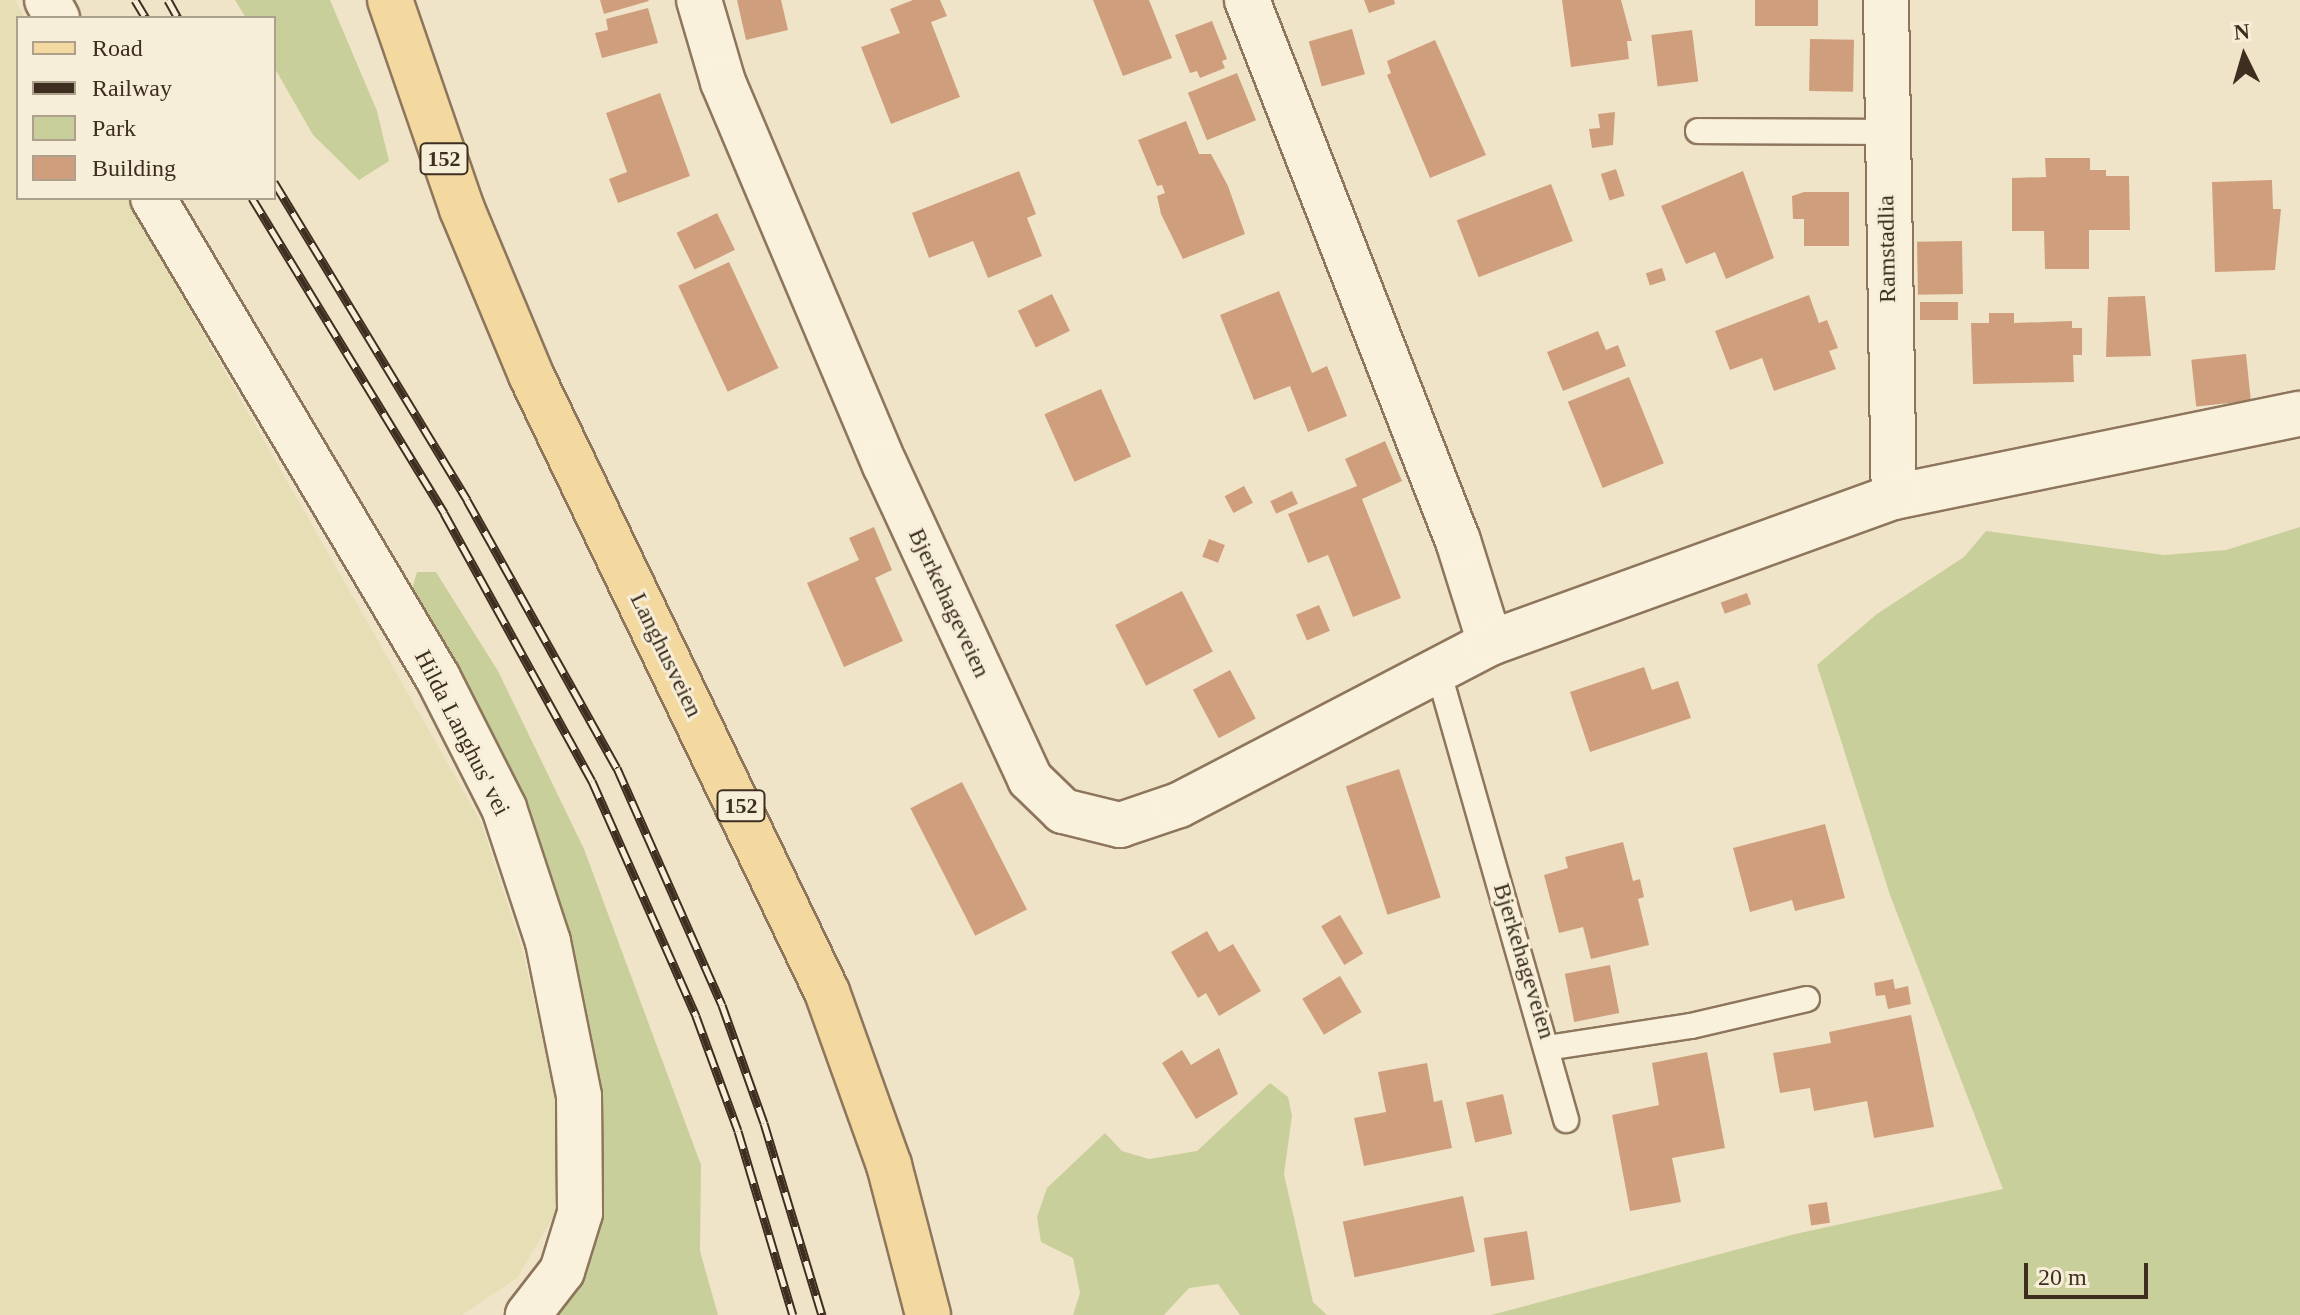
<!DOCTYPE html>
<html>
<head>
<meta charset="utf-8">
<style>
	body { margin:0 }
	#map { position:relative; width:2300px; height:1315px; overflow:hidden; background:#f0e4c8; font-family:"Times New Roman",serif }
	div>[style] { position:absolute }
	.farmland>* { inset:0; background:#e6deb5 }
	.green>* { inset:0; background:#c9cf9b }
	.building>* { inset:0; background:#cf9f7d; transform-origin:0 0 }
	.roads { filter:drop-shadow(2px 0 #8d765c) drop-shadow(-2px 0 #8d765c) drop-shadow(0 2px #8d765c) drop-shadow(0 -2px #8d765c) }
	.lane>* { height:24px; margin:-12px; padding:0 12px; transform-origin:12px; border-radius:12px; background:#faf1dc }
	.street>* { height:44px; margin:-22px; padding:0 22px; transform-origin:22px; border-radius:22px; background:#faf1dc }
	.primary>* { height:44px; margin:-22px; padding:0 22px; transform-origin:22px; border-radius:22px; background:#f3d9a0 }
	.rail>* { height:9px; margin-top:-4.5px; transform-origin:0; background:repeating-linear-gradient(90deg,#f7eed8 0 18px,#3d2e20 0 36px); box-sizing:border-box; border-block:2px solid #3d2e20 }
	span { translate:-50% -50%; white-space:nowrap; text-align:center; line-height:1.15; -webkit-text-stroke:6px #f7eed8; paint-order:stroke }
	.shield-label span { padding:2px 6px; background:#f7eed8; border:2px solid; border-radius:6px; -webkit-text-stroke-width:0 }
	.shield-label { font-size:22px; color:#3d2e20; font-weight:700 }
	.street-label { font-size:24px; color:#3d2e20 }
	.legend { position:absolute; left:16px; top:16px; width:260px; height:184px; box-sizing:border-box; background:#f7eed8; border:2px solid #ada18e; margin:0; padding:10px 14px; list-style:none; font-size:24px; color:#3d2e20 }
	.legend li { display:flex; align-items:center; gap:16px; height:40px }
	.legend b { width:40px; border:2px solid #ada18e }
	.north { position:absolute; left:2204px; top:16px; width:80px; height:80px; -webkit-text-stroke:6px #f7eed8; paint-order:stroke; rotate:355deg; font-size:22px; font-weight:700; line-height:32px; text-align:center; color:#3d2e20 }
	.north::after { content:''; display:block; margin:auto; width:28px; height:36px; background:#3d2e20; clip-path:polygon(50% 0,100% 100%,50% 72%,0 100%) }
	.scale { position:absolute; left:2024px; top:1263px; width:124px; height:36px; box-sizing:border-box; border:4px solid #3d2e20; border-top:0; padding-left:10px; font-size:24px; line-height:28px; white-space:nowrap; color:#3d2e20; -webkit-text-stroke:6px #f7eed8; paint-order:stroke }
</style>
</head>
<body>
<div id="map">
	<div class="farmland">
		<i style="clip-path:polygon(0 0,15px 0,25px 18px,18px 18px,18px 198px,126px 198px,481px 822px,522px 949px,561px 1119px,567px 1194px,517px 1278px,462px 1315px,0 1315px)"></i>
	</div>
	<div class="green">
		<i style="clip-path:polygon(235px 0,330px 0,377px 111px,389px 161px,359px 180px,313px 135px,274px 67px,274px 18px,246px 18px)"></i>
		<i style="clip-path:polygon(2300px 527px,2300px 1315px,1491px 1315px,1795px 1234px,2003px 1189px,1890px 895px,1817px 665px,1877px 614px,1964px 557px,1986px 531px,2164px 555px,2226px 550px)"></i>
		<i style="clip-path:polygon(417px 572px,436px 572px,498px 671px,584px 849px,701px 1165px,700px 1251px,718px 1315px,553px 1315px,567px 1302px,599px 1218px,602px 1089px,577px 972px,547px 880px,410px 595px)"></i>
		<i style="clip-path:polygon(1270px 1083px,1288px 1097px,1292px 1116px,1284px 1174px,1313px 1302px,1327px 1315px,1240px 1315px,1218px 1284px,1189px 1288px,1164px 1315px,1073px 1315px,1080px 1293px,1073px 1258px,1041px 1242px,1037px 1217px,1047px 1188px,1105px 1133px,1122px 1151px,1149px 1159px,1197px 1151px)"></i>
	</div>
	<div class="building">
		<i style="clip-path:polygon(600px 0,648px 0,649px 1px,604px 14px)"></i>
		<i style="clip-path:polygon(737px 0,781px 0,788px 30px,746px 40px)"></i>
		<i style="clip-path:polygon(913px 0,940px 0,947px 16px,931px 22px,960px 97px,891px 124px,861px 47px,900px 33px,890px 9px)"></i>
		<i style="clip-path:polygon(1093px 0,1149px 0,1172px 58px,1123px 76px)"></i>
		<i style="clip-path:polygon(1364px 0,1394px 0,1395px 4px,1369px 13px)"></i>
		<i style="clip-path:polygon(1562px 0,1621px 0,1632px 41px,1627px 41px,1629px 59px,1571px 67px)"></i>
		<i style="left:1755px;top:0;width:63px;height:26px"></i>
		<i style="clip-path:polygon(648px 8px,658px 43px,602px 58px,595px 33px,608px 30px,606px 19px)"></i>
		<i style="clip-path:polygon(1212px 21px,1227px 59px,1222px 61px,1225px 68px,1200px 78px,1197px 71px,1190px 73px,1175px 35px)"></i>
		<i style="left:1352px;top:29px;width:47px;height:45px;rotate:74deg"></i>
		<i style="left:1692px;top:30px;width:52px;height:41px;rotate:83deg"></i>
		<i style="left:1810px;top:39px;width:44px;height:52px;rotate:1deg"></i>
		<i style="clip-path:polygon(1435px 40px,1486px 155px,1430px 178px,1387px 75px,1391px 73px,1387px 61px)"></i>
		<i style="left:1237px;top:73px;width:51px;height:53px;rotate:68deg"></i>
		<i style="clip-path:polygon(660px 93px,690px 176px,618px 203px,609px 179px,627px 172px,606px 113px)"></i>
		<i style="clip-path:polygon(1615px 112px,1613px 145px,1592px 148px,1589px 129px,1600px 128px,1598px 114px)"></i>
		<i style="clip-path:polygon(1186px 121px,1199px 154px,1211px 154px,1228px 186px,1245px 234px,1183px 259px,1161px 214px,1157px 196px,1165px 193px,1162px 185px,1157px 186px,1138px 140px)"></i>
		<i style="clip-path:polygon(2045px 158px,2090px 158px,2090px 170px,2106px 170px,2106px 176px,2129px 176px,2130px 230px,2089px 230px,2089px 269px,2045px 269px,2044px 231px,2012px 231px,2012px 178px,2046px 177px)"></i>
		<i style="left:1616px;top:169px;width:28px;height:16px;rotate:72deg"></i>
		<i style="clip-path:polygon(1019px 171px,1036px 214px,1027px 218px,1042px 256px,988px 278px,973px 241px,929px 258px,912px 213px)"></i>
		<i style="clip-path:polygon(1743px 171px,1774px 258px,1726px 279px,1715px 252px,1686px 264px,1661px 206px)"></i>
		<i style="clip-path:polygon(2272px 180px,2273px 209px,2281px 209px,2275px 270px,2215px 272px,2212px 182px)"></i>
		<i style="left:1551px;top:184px;width:61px;height:101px;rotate:69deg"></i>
		<i style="clip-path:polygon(1804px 192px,1849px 192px,1849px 246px,1804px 246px,1804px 219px,1793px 219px,1792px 196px)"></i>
		<i style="left:717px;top:213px;width:41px;height:45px;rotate:64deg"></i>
		<i style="left:1962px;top:241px;width:53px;height:45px;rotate:89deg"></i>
		<i style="left:729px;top:262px;width:117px;height:56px;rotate:65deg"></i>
		<i style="left:1662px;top:268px;width:13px;height:17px;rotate:72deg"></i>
		<i style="clip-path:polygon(1279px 291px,1312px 373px,1327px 366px,1347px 416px,1308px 432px,1290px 386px,1254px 400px,1220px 315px)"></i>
		<i style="left:1052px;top:294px;width:41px;height:38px;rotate:64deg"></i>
		<i style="clip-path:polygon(1809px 295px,1819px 323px,1827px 320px,1838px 348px,1829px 351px,1836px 369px,1774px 391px,1762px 358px,1730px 370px,1715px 331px)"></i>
		<i style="clip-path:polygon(2145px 296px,2151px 356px,2106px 357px,2108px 297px)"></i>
		<i style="left:1920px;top:302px;width:38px;height:18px"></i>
		<i style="clip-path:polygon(1989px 313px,2014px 313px,2014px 323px,2072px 321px,2072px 328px,2082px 328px,2082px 355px,2073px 355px,2074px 382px,1973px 384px,1971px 323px,1989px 323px)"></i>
		<i style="clip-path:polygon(1598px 331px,1606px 350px,1618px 345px,1626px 366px,1563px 391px,1547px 352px)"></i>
		<i style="left:2246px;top:354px;width:47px;height:55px;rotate:84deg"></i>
		<i style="left:1629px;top:377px;width:93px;height:66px;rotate:68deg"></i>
		<i style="left:1101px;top:389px;width:74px;height:62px;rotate:66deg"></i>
		<i style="clip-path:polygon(1385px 441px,1402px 481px,1362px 499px,1401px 598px,1353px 617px,1328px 555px,1308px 563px,1288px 514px,1357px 486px,1345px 459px)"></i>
		<i style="left:1244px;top:486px;width:19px;height:22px;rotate:62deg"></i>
		<i style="left:1292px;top:491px;width:14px;height:24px;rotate:65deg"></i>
		<i style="clip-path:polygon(874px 527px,892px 570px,875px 578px,903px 641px,844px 667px,807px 583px,859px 560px,849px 538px)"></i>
		<i style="left:1209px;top:539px;width:17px;height:19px;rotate:21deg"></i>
		<i style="left:1182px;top:591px;width:68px;height:75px;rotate:63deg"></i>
		<i style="left:1747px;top:593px;width:12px;height:28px;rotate:70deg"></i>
		<i style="left:1319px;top:605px;width:28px;height:25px;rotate:67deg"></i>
		<i style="clip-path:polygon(1644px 667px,1652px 690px,1678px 681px,1691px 718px,1590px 752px,1570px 692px)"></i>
		<i style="left:1230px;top:670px;width:55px;height:42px;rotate:62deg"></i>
		<i style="left:1399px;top:769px;width:135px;height:56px;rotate:72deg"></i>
		<i style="left:962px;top:782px;width:143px;height:58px;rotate:63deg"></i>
		<i style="clip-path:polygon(1825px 824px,1845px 898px,1795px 911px,1792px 900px,1750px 912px,1733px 848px)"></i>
		<i style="clip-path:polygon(1623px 842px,1633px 881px,1640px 879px,1644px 897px,1638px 899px,1649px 945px,1591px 959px,1583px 927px,1559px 933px,1544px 875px,1568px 868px,1565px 857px)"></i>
		<i style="left:1340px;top:915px;width:45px;height:22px;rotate:59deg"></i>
		<i style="clip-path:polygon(1207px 931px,1219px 952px,1233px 944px,1261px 991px,1219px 1016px,1206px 993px,1198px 998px,1171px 952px)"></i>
		<i style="left:1610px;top:965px;width:49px;height:46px;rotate:79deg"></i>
		<i style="left:1340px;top:976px;width:42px;height:44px;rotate:59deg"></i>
		<i style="clip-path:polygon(1893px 979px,1895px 989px,1908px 986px,1911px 1004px,1888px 1009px,1885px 995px,1876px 996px,1874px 983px)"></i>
		<i style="clip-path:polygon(1911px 1015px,1934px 1127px,1874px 1138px,1867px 1101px,1814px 1111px,1810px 1088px,1780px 1093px,1773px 1053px,1831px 1043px,1829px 1032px)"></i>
		<i style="clip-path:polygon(1219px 1048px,1238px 1094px,1196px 1119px,1162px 1063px,1182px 1050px,1191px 1065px)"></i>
		<i style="clip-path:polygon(1707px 1052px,1725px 1148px,1672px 1158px,1681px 1202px,1630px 1211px,1612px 1115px,1659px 1105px,1652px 1063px)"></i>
		<i style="clip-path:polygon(1427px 1063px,1434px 1102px,1442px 1100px,1452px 1148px,1364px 1166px,1354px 1118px,1386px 1112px,1378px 1072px)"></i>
		<i style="left:1503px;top:1094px;width:41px;height:38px;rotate:77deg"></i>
		<i style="left:1463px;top:1196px;width:57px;height:123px;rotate:78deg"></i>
		<i style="left:1827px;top:1202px;width:21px;height:19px;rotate:82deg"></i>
		<i style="left:1527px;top:1231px;width:49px;height:44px;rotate:81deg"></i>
	</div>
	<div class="roads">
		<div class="lane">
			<i style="left:1698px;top:131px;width:187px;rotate:0.3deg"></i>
			<i style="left:1438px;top:670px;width:468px;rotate:74.1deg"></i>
			<i style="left:1547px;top:1048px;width:146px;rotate:-8.7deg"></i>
			<i style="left:1691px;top:1026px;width:119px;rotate:-13.1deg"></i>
		</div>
		<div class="street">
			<i style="left:47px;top:0;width:21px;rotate:61deg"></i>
			<i style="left:699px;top:0;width:85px;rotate:73.7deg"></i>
			<i style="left:723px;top:82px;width:416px;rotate:67.1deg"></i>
			<i style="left:885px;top:465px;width:346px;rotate:65.2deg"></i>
			<i style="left:1030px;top:779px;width:46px;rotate:44.1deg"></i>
			<i style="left:1063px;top:811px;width:59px;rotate:13.8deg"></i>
			<i style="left:1120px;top:825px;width:62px;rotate:-18.7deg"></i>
			<i style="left:1179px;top:805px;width:351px;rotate:-27.5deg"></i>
			<i style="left:1490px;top:643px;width:107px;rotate:-107.4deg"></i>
			<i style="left:1458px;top:541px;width:581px;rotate:-111.31deg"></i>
			<i style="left:1886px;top:0;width:497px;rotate:89.1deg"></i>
			<i style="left:1894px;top:497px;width:414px;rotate:-11.6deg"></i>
			<i style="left:153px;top:198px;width:558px;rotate:59.3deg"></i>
			<i style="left:438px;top:678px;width:146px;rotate:63.1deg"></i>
			<i style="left:504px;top:808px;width:141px;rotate:71.8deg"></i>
			<i style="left:548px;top:942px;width:157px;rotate:78.6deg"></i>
			<i style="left:579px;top:1096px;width:117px;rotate:89.5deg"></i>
			<i style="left:580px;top:1213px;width:61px;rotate:107.2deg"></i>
			<i style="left:562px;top:1271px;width:56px;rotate:127.7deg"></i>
			<i style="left:1490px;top:643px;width:430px;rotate:-19.9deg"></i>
		</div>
		<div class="primary">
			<i style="left:390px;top:0;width:221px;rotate:71deg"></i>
			<i style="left:462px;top:209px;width:180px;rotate:67.4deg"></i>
			<i style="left:531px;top:375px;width:684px;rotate:64.37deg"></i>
			<i style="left:827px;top:992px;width:184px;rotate:70.3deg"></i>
			<i style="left:889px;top:1165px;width:155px;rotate:75.4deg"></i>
		</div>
	</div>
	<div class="rail">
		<i style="left:135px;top:0;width:21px;rotate:59deg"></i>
		<i style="left:168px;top:0;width:21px;rotate:61deg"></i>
		<i style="left:274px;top:182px;width:372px;rotate:58.7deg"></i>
		<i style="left:467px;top:500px;width:307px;rotate:60.8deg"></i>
		<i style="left:617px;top:768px;width:259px;rotate:66.1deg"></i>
		<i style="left:722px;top:1005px;width:125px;rotate:70.4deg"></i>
		<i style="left:764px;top:1123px;width:201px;rotate:73.2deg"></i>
		<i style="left:252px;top:198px;width:369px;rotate:58.6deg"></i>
		<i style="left:444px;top:513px;width:306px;rotate:61.1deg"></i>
		<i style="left:592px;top:781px;width:257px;rotate:66.1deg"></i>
		<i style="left:696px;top:1016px;width:122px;rotate:69.9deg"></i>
		<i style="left:738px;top:1131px;width:192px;rotate:73.4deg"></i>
	</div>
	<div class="shield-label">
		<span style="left:444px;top:159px">152</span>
		<span style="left:741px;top:806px">152</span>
	</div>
	<div class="street-label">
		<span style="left:1887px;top:249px;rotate:-91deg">Ramstadlia</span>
		<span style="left:949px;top:603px;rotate:65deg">Bjerkehageveien</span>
		<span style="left:666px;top:655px;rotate:64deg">Langhusveien</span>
		<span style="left:462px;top:733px;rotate:63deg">Hilda Langhus' vei</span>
		<span style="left:1524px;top:961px;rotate:73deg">Bjerkehageveien</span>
	</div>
	<ul class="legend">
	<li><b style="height:10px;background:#f3d9a0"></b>Road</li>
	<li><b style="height:10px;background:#3d2e20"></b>Railway</li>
	<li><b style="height:22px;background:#c9cf9b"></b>Park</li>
	<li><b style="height:22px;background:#cf9f7d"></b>Building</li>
	</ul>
	<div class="north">N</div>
	<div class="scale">20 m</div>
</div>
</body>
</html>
